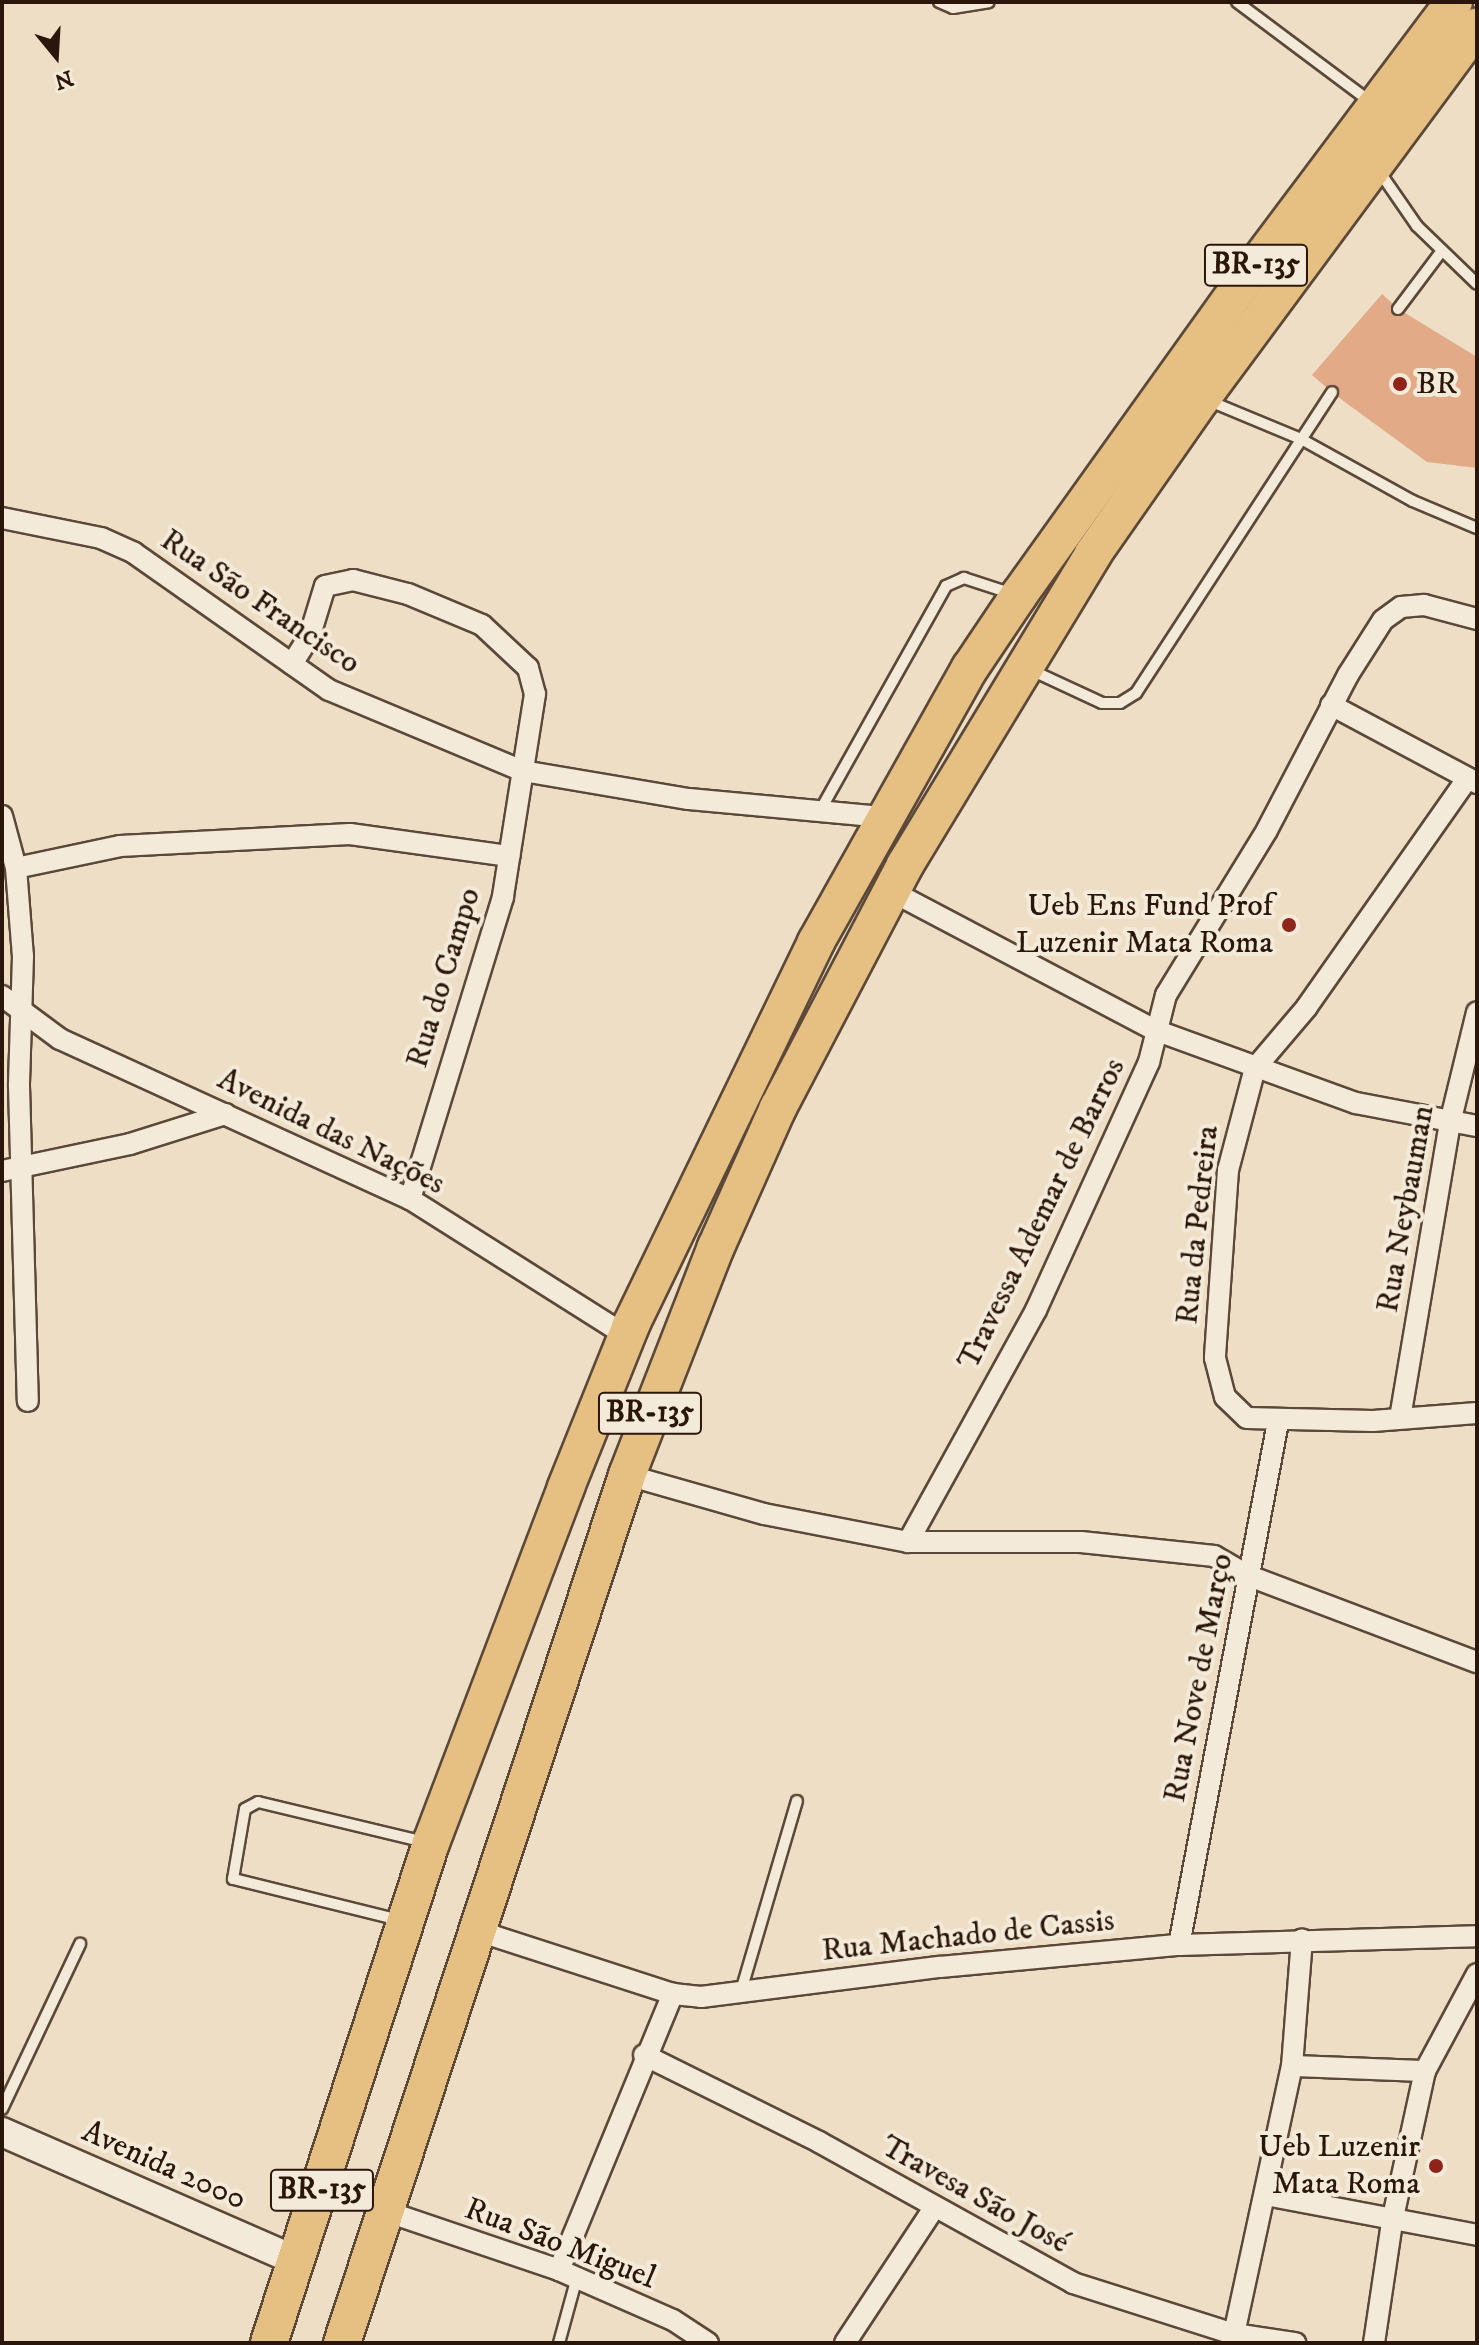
<!DOCTYPE html>
<html>
<head>
<meta charset="utf-8">
<style>
	body { margin:0 }
	#map { position:relative; width:1479px; height:2345px; overflow:hidden; background:#eddec5; font-family:"IM FELL DW Pica",serif }
	div>[style] { position:absolute }
	.building>* { inset:0; background:#e3aa87 }
	.roads { filter:drop-shadow(2px 0 #5b4839) drop-shadow(-2px 0 #5b4839) drop-shadow(0 2px #5b4839) drop-shadow(0 -2px #5b4839) }
	.lane>* { height:10px; margin:-5px; padding:0 5px; transform-origin:5px; border-radius:5px; background:#f3ead9 }
	.street>* { height:20px; margin:-10px; padding:0 10px; transform-origin:10px; border-radius:10px; background:#f3ead9 }
	.secondary>* { height:28px; margin:-14px; padding:0 14px; transform-origin:14px; border-radius:14px; background:#f3ead9 }
	.highway>* { height:36px; margin:-18px; padding:0 18px; transform-origin:18px; border-radius:18px; background:#e6bf82 }
	.dots>* { width:22px; height:22px; translate:-50% -50%; box-sizing:border-box; border:4px solid #f3ead9; border-radius:50% }
	span { translate:-50% -50%; white-space:nowrap; text-align:center; line-height:1.15; -webkit-text-stroke:8px #f3ead9; paint-order:stroke }
	.shield-label span { padding:2px 6px; background:#f3ead9; border:2px solid; border-radius:6px; -webkit-text-stroke-width:0 }
	.shield-label { font-size:30px; color:#2a160a; font-weight:700 }
	.poi-label { font-size:32px; color:#2a160a }
	.left { translate:0 -50%; text-align:left }
	.right { translate:-100% -50%; text-align:right }
	.street-label { font-size:32px; color:#2a160a }
	.frame { position:absolute; inset:0; border:4px solid #2a160a; pointer-events:none }
	.north { position:absolute; left:16px; top:16px; width:80px; height:80px; -webkit-text-stroke:6px #f3ead9; paint-order:stroke; rotate:162deg; font-size:22px; font-weight:700; line-height:32px; text-align:center; color:#2a160a }
	.north::after { content:''; display:block; margin:auto; width:28px; height:36px; background:#2a160a; clip-path:polygon(50% 0,100% 100%,50% 72%,0 100%) }
</style>
</head>
<body>
<div id="map">
	<div class="building">
		<i style="clip-path:polygon(1382px 294px,1392px 303px,1394px 316px,1405px 313px,1477px 357px,1477px 468px,1427px 462px,1338px 397px,1337px 386px,1326px 387px,1312px 375px)"></i>
	</div>
	<div class="roads">
		<div class="lane">
			<i style="left:939px;top:2px;width:15px;rotate:23deg"></i>
			<i style="left:953px;top:8px;width:36px;rotate:-9deg"></i>
			<i style="left:1237px;top:2px;width:169px;rotate:36.8deg"></i>
			<i style="left:1379px;top:171px;width:67px;rotate:55.4deg"></i>
			<i style="left:1417px;top:226px;width:83px;rotate:44deg"></i>
			<i style="left:1398px;top:309px;width:71px;rotate:-53deg"></i>
			<i style="left:1207px;top:400px;width:102px;rotate:22.5deg"></i>
			<i style="left:1301px;top:439px;width:128px;rotate:29deg"></i>
			<i style="left:1413px;top:501px;width:69px;rotate:22.9deg"></i>
			<i style="left:1031px;top:670px;width:78px;rotate:24.9deg"></i>
			<i style="left:1102px;top:703px;width:18px"></i>
			<i style="left:1120px;top:703px;width:19px;rotate:-32deg"></i>
			<i style="left:1136px;top:693px;width:359px;rotate:-56.9deg"></i>
			<i style="left:821px;top:809px;width:256px;rotate:-60.7deg"></i>
			<i style="left:946px;top:586px;width:20px;rotate:-24deg"></i>
			<i style="left:964px;top:578px;width:52px;rotate:18.1deg"></i>
			<i style="left:399px;top:1920px;width:171px;rotate:-166.1deg"></i>
			<i style="left:233px;top:1879px;width:71px;rotate:-80.3deg"></i>
			<i style="left:245px;top:1809px;width:15px;rotate:-28deg"></i>
			<i style="left:258px;top:1802px;width:172px;rotate:13.5deg"></i>
			<i style="left:741px;top:1991px;width:198px;rotate:-73.6deg"></i>
			<i style="left:2px;top:2109px;width:183px;rotate:-64.7deg"></i>
			<i style="left:559px;top:2343px;width:68px;rotate:-74.7deg"></i>
		</div>
		<div class="street">
			<i style="left:2px;top:518px;width:101px;rotate:11.4deg"></i>
			<i style="left:101px;top:538px;width:36px;rotate:24deg"></i>
			<i style="left:134px;top:553px;width:238px;rotate:35.1deg"></i>
			<i style="left:329px;top:690px;width:210px;rotate:22.7deg"></i>
			<i style="left:523px;top:771px;width:168px;rotate:9.6deg"></i>
			<i style="left:689px;top:799px;width:196px;rotate:5.3deg"></i>
			<i style="left:292px;top:664px;width:34px;rotate:-58deg"></i>
			<i style="left:310px;top:635px;width:51px;rotate:-73deg"></i>
			<i style="left:325px;top:586px;width:29px;rotate:-12deg"></i>
			<i style="left:353px;top:580px;width:57px;rotate:14.3deg"></i>
			<i style="left:408px;top:594px;width:80px;rotate:22.7deg"></i>
			<i style="left:482px;top:625px;width:63px;rotate:43.1deg"></i>
			<i style="left:528px;top:668px;width:27px;rotate:75deg"></i>
			<i style="left:535px;top:694px;width:206px;rotate:99deg"></i>
			<i style="left:503px;top:897px;width:316px;rotate:107.1deg"></i>
			<i style="left:1331px;top:705px;width:166px;rotate:28.1deg"></i>
			<i style="left:1467px;top:779px;width:279px;rotate:125.1deg"></i>
			<i style="left:1307px;top:1007px;width:80px;rotate:130.4deg"></i>
			<i style="left:1255px;top:1068px;width:106px;rotate:104.8deg"></i>
			<i style="left:1228px;top:1170px;width:188px;rotate:94deg"></i>
			<i style="left:1215px;top:1358px;width:40px;rotate:75.6deg"></i>
			<i style="left:1225px;top:1397px;width:30px;rotate:44deg"></i>
			<i style="left:1247px;top:1418px;width:126px;rotate:1.4deg"></i>
			<i style="left:1373px;top:1421px;width:104px;rotate:-4.4deg"></i>
			<i style="left:2px;top:816px;width:54px;rotate:74.9deg"></i>
			<i style="left:16px;top:868px;width:88px;rotate:85.5deg"></i>
			<i style="left:23px;top:956px;width:130px;rotate:91.8deg"></i>
			<i style="left:19px;top:1086px;width:315px;rotate:88.4deg"></i>
			<i style="left:16px;top:868px;width:106px;rotate:-11.9deg"></i>
			<i style="left:120px;top:846px;width:230px;rotate:-3deg"></i>
			<i style="left:350px;top:834px;width:161px;rotate:7.9deg"></i>
			<i style="left:891px;top:891px;width:298px;rotate:27.8deg"></i>
			<i style="left:1155px;top:1030px;width:214px;rotate:20deg"></i>
			<i style="left:1356px;top:1103px;width:123px;rotate:10.8deg"></i>
			<i style="left:2px;top:996px;width:72px;rotate:36.6deg"></i>
			<i style="left:60px;top:1039px;width:385px;rotate:24.6deg"></i>
			<i style="left:410px;top:1199px;width:257px;rotate:32.3deg"></i>
			<i style="left:2px;top:1171px;width:131px;rotate:-11.9deg"></i>
			<i style="left:130px;top:1144px;width:100px;rotate:-17.5deg"></i>
			<i style="left:1400px;top:1418px;width:299px;rotate:-80.4deg"></i>
			<i style="left:1450px;top:1123px;width:114px;rotate:-76.3deg"></i>
			<i style="left:627px;top:1475px;width:142px;rotate:15.9deg"></i>
			<i style="left:764px;top:1514px;width:147px;rotate:11deg"></i>
			<i style="left:908px;top:1542px;width:173px"></i>
			<i style="left:1081px;top:1542px;width:134px;rotate:6deg"></i>
			<i style="left:1214px;top:1556px;width:40px;rotate:29.7deg"></i>
			<i style="left:1249px;top:1576px;width:244px;rotate:20.7deg"></i>
			<i style="left:908px;top:1542px;width:265px;rotate:-61.1deg"></i>
			<i style="left:1036px;top:1310px;width:273px;rotate:-65.5deg"></i>
			<i style="left:1149px;top:1062px;width:69px;rotate:-75.8deg"></i>
			<i style="left:1166px;top:995px;width:193px;rotate:-58.5deg"></i>
			<i style="left:1267px;top:830px;width:175px;rotate:-62.4deg"></i>
			<i style="left:1348px;top:675px;width:65px;rotate:-57.5deg"></i>
			<i style="left:1383px;top:620px;width:22px;rotate:-36deg"></i>
			<i style="left:1401px;top:607px;width:23px;rotate:-5deg"></i>
			<i style="left:1424px;top:605px;width:55px;rotate:14.8deg"></i>
			<i style="left:475px;top:1930px;width:208px;rotate:17.9deg"></i>
			<i style="left:673px;top:1994px;width:28px;rotate:6deg"></i>
			<i style="left:701px;top:1997px;width:241px;rotate:-7.2deg"></i>
			<i style="left:940px;top:1967px;width:240px;rotate:-5.3deg"></i>
			<i style="left:1179px;top:1945px;width:298px;rotate:-1.7deg"></i>
			<i style="left:1179px;top:1945px;width:532px;rotate:-79.28deg"></i>
			<i style="left:644px;top:2055px;width:195px;rotate:26.4deg"></i>
			<i style="left:819px;top:2142px;width:291px;rotate:29deg"></i>
			<i style="left:1073px;top:2283px;width:169px;rotate:17.6deg"></i>
			<i style="left:1234px;top:2334px;width:62px;rotate:8.4deg"></i>
			<i style="left:1292px;top:2066px;width:133px;rotate:2.2deg"></i>
			<i style="left:1266px;top:2195px;width:215px;rotate:10.7deg"></i>
			<i style="left:385px;top:2211px;width:184px;rotate:18.7deg"></i>
			<i style="left:559px;top:2270px;width:124px;rotate:23.7deg"></i>
			<i style="left:673px;top:2320px;width:42px;rotate:33.3deg"></i>
			<i style="left:559px;top:2270px;width:299px;rotate:-67.6deg"></i>
			<i style="left:1234px;top:2334px;width:274px;rotate:-77.8deg"></i>
			<i style="left:1292px;top:2066px;width:127px;rotate:-85.5deg"></i>
			<i style="left:845px;top:2343px;width:162px;rotate:-56.6deg"></i>
			<i style="left:1374px;top:2343px;width:122px;rotate:-81.5deg"></i>
			<i style="left:1392px;top:2222px;width:155px;rotate:-77.7deg"></i>
			<i style="left:1425px;top:2071px;width:110px;rotate:-61.8deg"></i>
		</div>
		<div class="secondary">
			<i style="left:2px;top:2132px;width:324px;rotate:23.6deg"></i>
		</div>
		<div class="highway">
			<i style="left:269px;top:2343px;width:526px;rotate:-72.05deg"></i>
			<i style="left:431px;top:1843px;width:381px;rotate:-69.2deg"></i>
			<i style="left:566px;top:1487px;width:175px;rotate:-68.1deg"></i>
			<i style="left:631px;top:1325px;width:425px;rotate:-64.2deg"></i>
			<i style="left:816px;top:942px;width:314px;rotate:-60.7deg"></i>
			<i style="left:970px;top:668px;width:88px;rotate:-56.1deg"></i>
			<i style="left:1019px;top:595px;width:373px;rotate:-54.4deg"></i>
			<i style="left:1236px;top:292px;width:363px;rotate:-53.1deg"></i>
			<i style="left:342px;top:2343px;width:914px;rotate:-71.82deg"></i>
			<i style="left:627px;top:1475px;width:245px;rotate:-68.7deg"></i>
			<i style="left:716px;top:1247px;width:152px;rotate:-66deg"></i>
			<i style="left:778px;top:1108px;width:274px;rotate:-62.4deg"></i>
			<i style="left:905px;top:865px;width:363px;rotate:-58.8deg"></i>
			<i style="left:1093px;top:554px;width:190px;rotate:-55.1deg"></i>
			<i style="left:1202px;top:398px;width:462px;rotate:-53.5deg"></i>
		</div>
	</div>
	<div class="dots">
		<i style="left:1400px;top:384px;background:#8f2418"></i>
		<i style="left:1289px;top:925px;background:#8f2418"></i>
		<i style="left:1436px;top:2166px;background:#8f2418"></i>
	</div>
	<div class="shield-label">
		<span style="left:1256px;top:265px">BR-135</span>
		<span style="left:650px;top:1413px">BR-135</span>
		<span style="left:322px;top:2190px">BR-135</span>
	</div>
	<div class="poi-label">
		<span class="left" style="left:1416px;top:384px">BR</span>
		<span class="right" style="left:1273px;top:925px">Ueb Ens Fund Prof<br>Luzenir Mata Roma</span>
		<span class="right" style="left:1420px;top:2166px">Ueb Luzenir<br>Mata Roma</span>
	</div>
	<div class="street-label">
		<span style="left:260px;top:602px;rotate:34deg">Rua São Francisco</span>
		<span style="left:444px;top:978px;rotate:-73deg">Rua do Campo</span>
		<span style="left:331px;top:1132px;rotate:26deg">Avenida das Nações</span>
		<span style="left:1406px;top:1209px;rotate:-80deg">Rua Neybauman</span>
		<span style="left:1042px;top:1214px;rotate:-64deg">Travessa Ademar de Barros</span>
		<span style="left:1198px;top:1225px;rotate:-84deg">Rua da Pedreira</span>
		<span style="left:1199px;top:1678px;rotate:-79deg">Rua Nove de Março</span>
		<span style="left:968px;top:1936px;rotate:-6deg">Rua Machado de Cassis</span>
		<span style="left:164px;top:2166px;rotate:24deg">Avenida 2000</span>
		<span style="left:975px;top:2195px;rotate:29deg">Travesa São José</span>
		<span style="left:560px;top:2244px;rotate:21deg">Rua São Miguel</span>
	</div>
	<div class="frame"></div>
	<div class="north">N</div>
</div>
</body>
</html>
